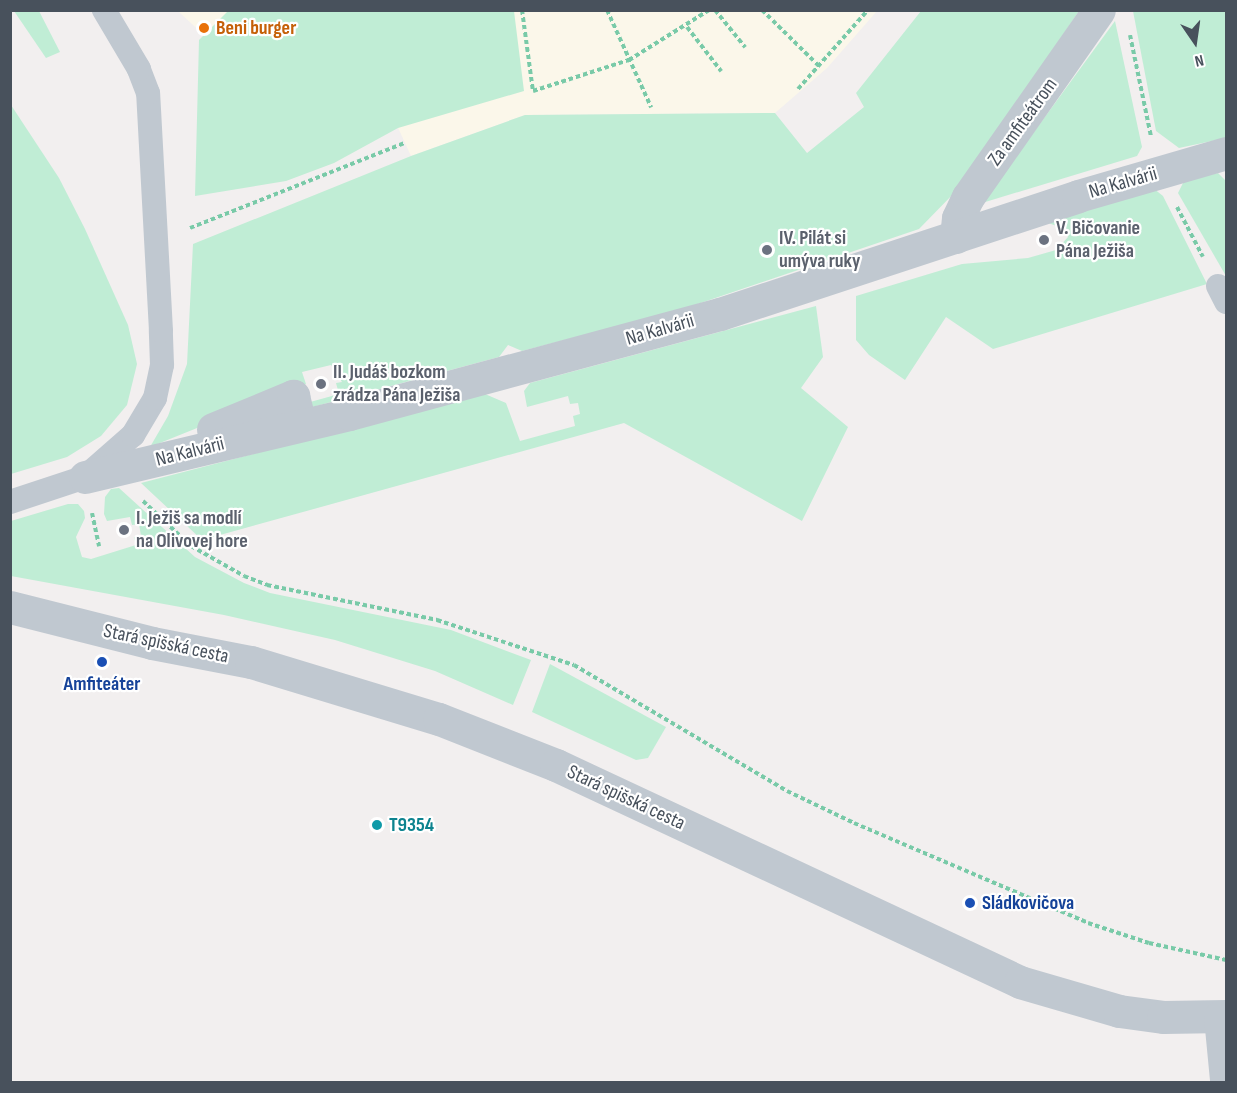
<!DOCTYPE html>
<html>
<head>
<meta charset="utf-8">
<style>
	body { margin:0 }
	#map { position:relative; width:1237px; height:1093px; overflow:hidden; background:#f2efef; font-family:"Sofia Sans Condensed",sans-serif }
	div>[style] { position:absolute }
	.commercial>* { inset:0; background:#fbf7ea }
	.green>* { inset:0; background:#c0edd5 }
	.path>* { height:4px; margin-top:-2px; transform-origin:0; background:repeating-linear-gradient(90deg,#79caa8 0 4.5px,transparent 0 7.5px) }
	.lane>* { height:24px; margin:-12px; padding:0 12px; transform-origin:12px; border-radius:12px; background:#c0c8d0 }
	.street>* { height:33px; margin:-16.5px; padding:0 16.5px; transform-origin:16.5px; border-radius:16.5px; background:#c0c8d0 }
	.dots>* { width:16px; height:16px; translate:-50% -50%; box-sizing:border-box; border:3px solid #fff; border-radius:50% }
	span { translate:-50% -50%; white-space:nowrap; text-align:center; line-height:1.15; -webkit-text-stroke:4.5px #fff; paint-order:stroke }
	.food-label { font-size:20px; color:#c56008; font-weight:700 }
	.left { translate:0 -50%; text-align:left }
	.street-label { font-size:20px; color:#48515c }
	.worship-label { font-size:20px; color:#5b616d; font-weight:700 }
	.transit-label { font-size:20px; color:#164399; font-weight:700 }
	.culture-label { font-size:20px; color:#0d838f; font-weight:700 }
	.frame { position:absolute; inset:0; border:12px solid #48515c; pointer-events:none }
	.north { position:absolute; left:1165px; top:12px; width:60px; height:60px; -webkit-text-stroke:4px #fff; paint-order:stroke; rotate:167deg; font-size:16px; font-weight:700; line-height:24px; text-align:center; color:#48515c }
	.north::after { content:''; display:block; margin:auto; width:21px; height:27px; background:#48515c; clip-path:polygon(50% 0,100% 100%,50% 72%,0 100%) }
</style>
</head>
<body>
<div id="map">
	<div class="commercial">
		<i style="clip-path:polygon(877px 11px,827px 68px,775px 113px,525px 115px,411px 156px,379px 86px,205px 36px,179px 12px)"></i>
	</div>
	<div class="green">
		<i style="clip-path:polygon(229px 10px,514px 11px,524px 91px,398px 128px,334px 163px,286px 181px,195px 196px,199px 40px)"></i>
		<i style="clip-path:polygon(14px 11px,39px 11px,60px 52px,46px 58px)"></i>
		<i style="clip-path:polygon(921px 11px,1079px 11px,959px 188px,919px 229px,677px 311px,522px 351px,508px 345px,499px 357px,305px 409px,303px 404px,339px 394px,336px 383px,342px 382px,331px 365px,302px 372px,306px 384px,150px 447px,168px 416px,187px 364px,193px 244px,411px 156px,525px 115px,775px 113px,807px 153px,864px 107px,856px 93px)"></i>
		<i style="clip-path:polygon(1133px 11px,1226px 11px,1226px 138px,1179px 148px,1156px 131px)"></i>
		<i style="clip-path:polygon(1115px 21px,1142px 147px,1137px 156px,982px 203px)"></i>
		<i style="clip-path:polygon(11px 105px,59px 178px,85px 229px,128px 325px,137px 364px,127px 405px,101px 436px,67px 457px,11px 474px)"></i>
		<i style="clip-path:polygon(1218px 173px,1226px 181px,1226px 276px,1178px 193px,1184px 181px)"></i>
		<i style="clip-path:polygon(1153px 188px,1163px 196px,1207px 284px,993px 349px,946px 317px,905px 380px,869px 355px,856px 340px,856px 296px,962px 264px,1028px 258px,1056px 250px,1068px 237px,1066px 229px,1048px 223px,1026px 228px)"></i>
		<i style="clip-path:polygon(816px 306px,823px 357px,801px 388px,848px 427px,802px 521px,624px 423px,202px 540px,141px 483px,485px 394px,506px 403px,520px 441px,575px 426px,573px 416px,580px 414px,578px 403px,570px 404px,568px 396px,527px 407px,524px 391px,530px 383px)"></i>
		<i style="clip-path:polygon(119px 488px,195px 557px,244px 583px,270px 593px,451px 630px,531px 660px,513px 705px,435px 671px,335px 640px,224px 615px,11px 576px,11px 521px,68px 504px,78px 504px,84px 511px,85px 518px,76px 537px,82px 557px,91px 559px,136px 545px,134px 537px,141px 536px,139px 524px,132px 525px,130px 517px,107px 521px,104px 514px,105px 497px,111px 489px)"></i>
		<i style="clip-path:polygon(550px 664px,666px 727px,648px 758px,636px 760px,532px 712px)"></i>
	</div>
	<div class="path">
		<i style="left:522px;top:10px;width:82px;rotate:82.3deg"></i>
		<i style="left:533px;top:91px;width:101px;rotate:-17.9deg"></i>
		<i style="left:629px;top:60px;width:94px;rotate:-32deg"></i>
		<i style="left:607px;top:10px;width:107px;rotate:65.6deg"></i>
		<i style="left:715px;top:10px;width:48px;rotate:51deg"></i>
		<i style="left:762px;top:10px;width:80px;rotate:44.5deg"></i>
		<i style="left:687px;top:27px;width:56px;rotate:52.3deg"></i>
		<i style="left:1130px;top:35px;width:103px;rotate:78.3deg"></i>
		<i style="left:798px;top:89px;width:106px;rotate:-48.5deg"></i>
		<i style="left:1177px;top:207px;width:56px;rotate:62.5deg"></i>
		<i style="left:190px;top:228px;width:231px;rotate:-21.6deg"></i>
		<i style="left:143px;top:501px;width:66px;rotate:43.2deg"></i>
		<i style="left:191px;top:546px;width:61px;rotate:29.5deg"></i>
		<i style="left:244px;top:576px;width:25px;rotate:21deg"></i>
		<i style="left:267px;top:585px;width:174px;rotate:11.6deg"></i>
		<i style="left:437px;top:620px;width:144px;rotate:18.2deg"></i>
		<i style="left:574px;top:665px;width:247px;rotate:30.6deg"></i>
		<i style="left:787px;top:791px;width:74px;rotate:25.5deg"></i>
		<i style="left:854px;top:823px;width:254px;rotate:23.1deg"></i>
		<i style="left:1088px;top:923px;width:64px;rotate:18.2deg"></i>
		<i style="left:1149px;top:943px;width:79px;rotate:12.4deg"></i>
		<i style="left:92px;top:513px;width:34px;rotate:78deg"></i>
	</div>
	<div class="lane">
		<i style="left:1218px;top:286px;width:18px;rotate:63deg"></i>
		<i style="left:10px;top:502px;width:79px;rotate:-18.4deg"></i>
		<i style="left:85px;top:477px;width:64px;rotate:-41.2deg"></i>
		<i style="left:133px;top:435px;width:43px;rotate:-59.3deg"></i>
		<i style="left:155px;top:398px;width:34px;rotate:-78deg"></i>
		<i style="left:162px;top:365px;width:34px;rotate:-92deg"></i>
		<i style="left:161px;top:331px;width:238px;rotate:-93.1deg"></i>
		<i style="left:148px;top:93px;width:26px;rotate:-111deg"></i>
		<i style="left:139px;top:69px;width:69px;rotate:-120.7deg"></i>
	</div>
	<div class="street">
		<i style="left:956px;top:237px;width:19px;rotate:-84deg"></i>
		<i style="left:958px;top:218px;width:23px;rotate:-65deg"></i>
		<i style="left:968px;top:197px;width:228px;rotate:-55deg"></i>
		<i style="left:213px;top:429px;width:87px;rotate:-22.4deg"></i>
		<i style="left:293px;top:396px;width:30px;rotate:76deg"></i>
		<i style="left:85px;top:477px;width:271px;rotate:-13.4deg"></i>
		<i style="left:349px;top:414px;width:384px;rotate:-15.1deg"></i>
		<i style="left:720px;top:314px;width:377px;rotate:-18.2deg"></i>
		<i style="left:1078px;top:196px;width:154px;rotate:-16.2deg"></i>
		<i style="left:10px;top:607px;width:146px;rotate:14.2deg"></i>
		<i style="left:152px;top:643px;width:101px;rotate:10.9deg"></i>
		<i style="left:251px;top:662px;width:196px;rotate:16.9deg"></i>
		<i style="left:439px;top:719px;width:126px;rotate:21.5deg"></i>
		<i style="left:556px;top:765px;width:512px;rotate:25.06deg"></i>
		<i style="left:1020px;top:982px;width:103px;rotate:16.3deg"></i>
		<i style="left:1119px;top:1011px;width:44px;rotate:7.8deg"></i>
		<i style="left:1163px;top:1017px;width:63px;rotate:-0.9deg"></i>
		<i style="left:1220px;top:1017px;width:62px;rotate:84.5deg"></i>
	</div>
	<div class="dots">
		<i style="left:204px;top:28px;background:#e8710a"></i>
		<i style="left:1044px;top:240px;background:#6b7280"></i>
		<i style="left:767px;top:250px;background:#6b7280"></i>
		<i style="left:321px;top:384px;background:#6b7280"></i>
		<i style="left:124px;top:530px;background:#6b7280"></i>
		<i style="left:102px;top:662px;background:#1a4fb4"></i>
		<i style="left:377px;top:825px;background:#0f9aa8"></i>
		<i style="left:970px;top:903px;background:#1a4fb4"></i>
	</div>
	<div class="food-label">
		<span class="left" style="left:216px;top:28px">Beni burger</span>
	</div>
	<div class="street-label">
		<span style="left:1023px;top:122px;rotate:-54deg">Za amfiteátrom</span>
		<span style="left:1123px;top:183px;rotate:-16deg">Na Kalvárii</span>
		<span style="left:660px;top:330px;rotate:-16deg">Na Kalvárii</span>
		<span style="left:190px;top:452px;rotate:-14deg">Na Kalvárii</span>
		<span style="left:166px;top:644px;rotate:12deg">Stará spišská cesta</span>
		<span style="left:626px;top:798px;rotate:25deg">Stará spišská cesta</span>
	</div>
	<div class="worship-label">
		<span class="left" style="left:1056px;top:240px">V. Bičovanie<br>Pána Ježiša</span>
		<span class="left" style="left:779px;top:250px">IV. Pilát si<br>umýva ruky</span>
		<span class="left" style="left:333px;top:384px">II. Judáš bozkom<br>zrádza Pána Ježiša</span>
		<span class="left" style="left:136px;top:530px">I. Ježiš sa modlí<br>na Olivovej hore</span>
	</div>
	<div class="transit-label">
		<span style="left:102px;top:684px">Amfiteáter</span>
		<span class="left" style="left:982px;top:903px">Sládkovičova</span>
	</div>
	<div class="culture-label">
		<span class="left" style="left:389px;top:825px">T9354</span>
	</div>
	<div class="frame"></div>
	<div class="north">N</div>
</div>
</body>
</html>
